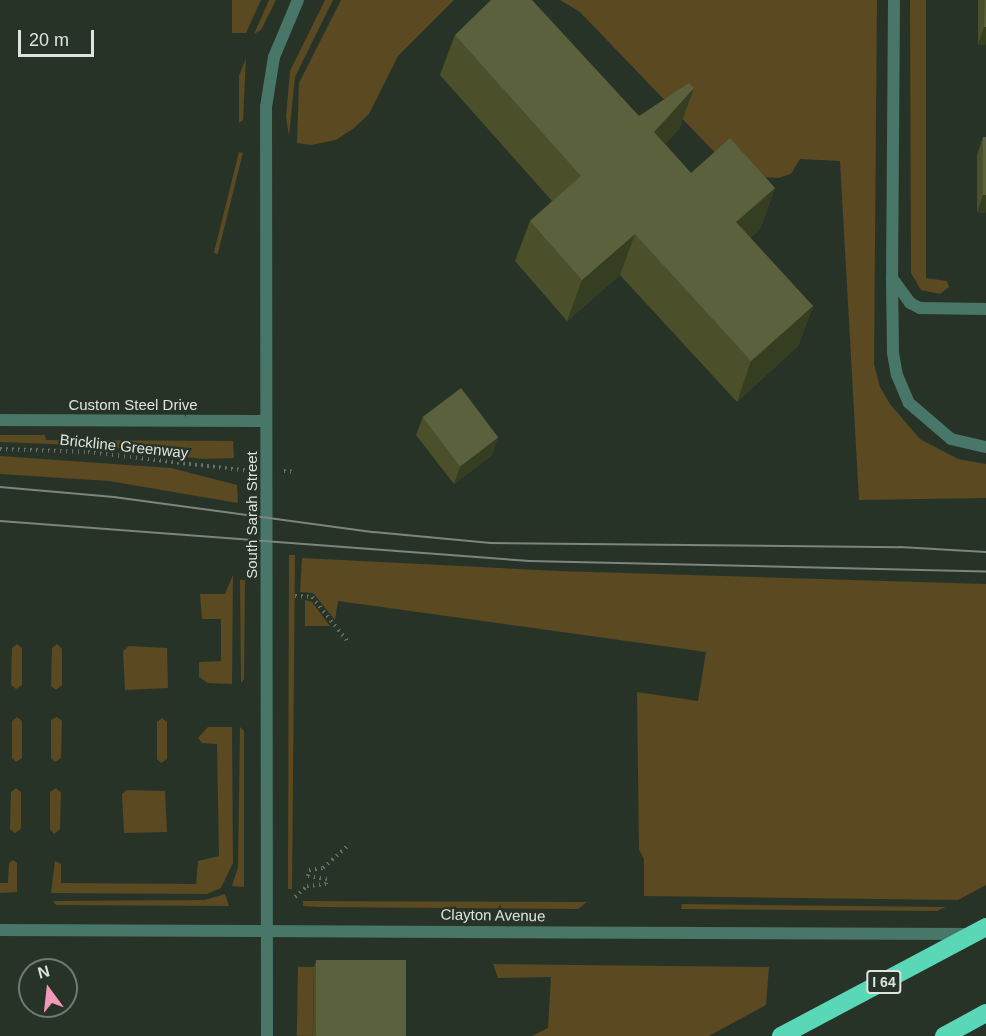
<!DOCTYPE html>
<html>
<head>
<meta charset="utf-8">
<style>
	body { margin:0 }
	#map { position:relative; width:986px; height:1036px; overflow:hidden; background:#283328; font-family:Arial,sans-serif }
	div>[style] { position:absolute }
	.green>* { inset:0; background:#5a4921; transform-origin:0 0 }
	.path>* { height:4px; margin-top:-2px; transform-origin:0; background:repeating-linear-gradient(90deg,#667066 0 1.5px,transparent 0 6px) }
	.service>* { height:12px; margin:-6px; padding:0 6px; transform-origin:6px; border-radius:6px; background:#487668 }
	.minor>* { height:12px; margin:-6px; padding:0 6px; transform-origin:6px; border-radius:6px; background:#487668 }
	.tertiary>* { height:12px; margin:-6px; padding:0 6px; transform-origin:6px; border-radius:6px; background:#487668 }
	.motorway>* { height:18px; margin:-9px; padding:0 9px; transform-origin:9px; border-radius:9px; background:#59d7b6 }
	.tram>* { height:1.5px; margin:-0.75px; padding:0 0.75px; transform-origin:0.75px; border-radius:0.75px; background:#7d867d }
	.motorway-bridge>* { height:18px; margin:-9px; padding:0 9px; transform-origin:9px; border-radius:9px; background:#59d7b6 }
	.wall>* { inset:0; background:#4b502a; transform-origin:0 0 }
	.shaded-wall>* { inset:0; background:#363e21 }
	.building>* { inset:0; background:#5b603d; transform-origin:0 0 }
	span { translate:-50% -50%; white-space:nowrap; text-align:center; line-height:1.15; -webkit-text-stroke:4.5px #283328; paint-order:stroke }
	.shield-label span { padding:2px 4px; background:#283328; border:2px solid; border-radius:4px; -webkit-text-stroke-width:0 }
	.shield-label { font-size:14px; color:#dde4dd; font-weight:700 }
	.street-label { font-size:15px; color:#dde4dd }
	.north { position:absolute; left:18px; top:958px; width:60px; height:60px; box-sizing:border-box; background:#283328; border:2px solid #707a70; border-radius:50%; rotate:345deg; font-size:16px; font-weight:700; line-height:24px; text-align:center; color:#dde4dd }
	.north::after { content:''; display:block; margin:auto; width:21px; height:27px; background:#f09ab7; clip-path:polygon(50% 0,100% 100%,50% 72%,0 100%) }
	.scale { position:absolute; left:18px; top:30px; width:76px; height:27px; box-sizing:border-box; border:3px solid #dde4dd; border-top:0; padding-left:8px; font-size:18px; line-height:21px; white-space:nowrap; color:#dde4dd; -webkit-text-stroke:4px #283328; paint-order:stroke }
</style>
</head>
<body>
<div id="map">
	<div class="green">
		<i style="clip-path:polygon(232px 0,261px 0,246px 33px,232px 33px)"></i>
		<i style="clip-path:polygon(269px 0,276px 0,261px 30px,254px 34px)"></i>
		<i style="clip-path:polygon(325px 0,333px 0,295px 77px,289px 136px,286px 117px,290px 71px)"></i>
		<i style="clip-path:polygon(341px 0,454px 0,398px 56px,369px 114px,354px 128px,336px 140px,311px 145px,297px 143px,299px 83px)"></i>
		<i style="clip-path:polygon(560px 0,877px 0,874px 364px,880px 387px,890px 404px,920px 439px,958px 459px,986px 464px,986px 498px,859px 500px,840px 161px,800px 159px,791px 174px,778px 178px,761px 177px,723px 161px,580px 12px)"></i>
		<i style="clip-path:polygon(910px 0,926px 0,926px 278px,947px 281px,949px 287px,940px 294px,921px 290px,911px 273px)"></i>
		<i style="clip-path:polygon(246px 58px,243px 120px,239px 123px,239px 76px)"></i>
		<i style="left:239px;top:152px;width:4px;height:104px;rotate:14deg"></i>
		<i style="clip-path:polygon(0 435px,45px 435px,46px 440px,233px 441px,234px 458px,202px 459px,101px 446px,0 442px)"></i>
		<i style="clip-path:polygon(0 456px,171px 468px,237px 485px,238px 503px,109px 481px,0 474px)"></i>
		<i style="clip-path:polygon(289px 555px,295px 555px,292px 889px,288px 889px)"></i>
		<i style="clip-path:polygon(302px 558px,559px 571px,986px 584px,986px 885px,958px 900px,644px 896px,644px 859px,639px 850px,637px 692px,698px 701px,706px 652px,338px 601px,335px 620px,313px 593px,300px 592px)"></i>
		<i style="clip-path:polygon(233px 575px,232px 684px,208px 683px,199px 677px,199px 662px,221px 661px,221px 619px,202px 619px,200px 594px,225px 594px)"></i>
		<i style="clip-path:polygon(240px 580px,245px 580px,244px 679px,241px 683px)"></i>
		<i style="clip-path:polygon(305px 600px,312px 602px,330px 626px,305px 626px)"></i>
		<i style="clip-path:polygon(17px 644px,22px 648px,22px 685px,16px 689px,11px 685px,12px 648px)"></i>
		<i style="clip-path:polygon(57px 644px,62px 649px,62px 685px,56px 690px,51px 686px,52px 648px)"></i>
		<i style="clip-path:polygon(129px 646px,167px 648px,168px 688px,125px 690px,123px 651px)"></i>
		<i style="clip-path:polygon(17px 717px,22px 721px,22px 758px,16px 762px,12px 758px,12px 721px)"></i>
		<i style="clip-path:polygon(57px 717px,62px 721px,61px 758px,55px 762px,51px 758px,51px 720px)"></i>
		<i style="clip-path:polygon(162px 718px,167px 722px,167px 759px,161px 763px,157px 759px,157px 722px)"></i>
		<i style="clip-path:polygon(208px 727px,232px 727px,233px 863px,221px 888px,207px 894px,51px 893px,55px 861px,61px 864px,61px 883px,196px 884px,198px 861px,219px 856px,217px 744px,202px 743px,198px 738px)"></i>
		<i style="clip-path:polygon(240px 727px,244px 731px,244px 887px,232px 886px,238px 867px)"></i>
		<i style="clip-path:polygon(16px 788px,21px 792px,21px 829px,15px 833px,10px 829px,11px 792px)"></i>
		<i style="clip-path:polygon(56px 788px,61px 793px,60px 829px,54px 834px,50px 829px,50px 792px)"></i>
		<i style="clip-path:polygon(127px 790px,165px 791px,167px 832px,124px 833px,122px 794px)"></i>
		<i style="clip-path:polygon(13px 860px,17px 863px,17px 892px,0 893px,0 883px,8px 883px,9px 863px)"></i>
		<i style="clip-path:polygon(225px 894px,229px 906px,56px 905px,53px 901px,205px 900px)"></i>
		<i style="clip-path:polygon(303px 901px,587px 902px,578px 909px,319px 907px,303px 906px)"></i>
		<i style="clip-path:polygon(682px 904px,946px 907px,937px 911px,681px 909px)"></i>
		<i style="clip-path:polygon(493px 964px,769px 967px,766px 1005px,709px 1036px,532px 1036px,548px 1028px,551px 977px,498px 978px)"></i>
		<i style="left:314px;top:967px;width:69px;height:16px;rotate:91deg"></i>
	</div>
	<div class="path">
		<i style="left:0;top:449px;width:88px;rotate:2deg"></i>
		<i style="left:88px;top:452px;width:163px;rotate:6.7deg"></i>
		<i style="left:284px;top:471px;width:12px;rotate:5deg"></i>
		<i style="left:295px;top:596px;width:17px;rotate:3deg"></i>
		<i style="left:312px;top:597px;width:59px;rotate:51.2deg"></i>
		<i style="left:295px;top:897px;width:16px;rotate:-43deg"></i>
		<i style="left:307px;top:886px;width:19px;rotate:-6deg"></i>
		<i style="left:326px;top:884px;width:5px;rotate:-79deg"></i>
		<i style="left:327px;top:879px;width:19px;rotate:-171deg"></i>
		<i style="left:308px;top:876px;width:6px;rotate:-81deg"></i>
		<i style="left:309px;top:870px;width:14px;rotate:-8deg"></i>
		<i style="left:323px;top:868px;width:36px;rotate:-42deg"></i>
	</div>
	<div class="service">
		<i style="left:894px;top:0;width:278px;rotate:90.4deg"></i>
		<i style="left:892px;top:278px;width:31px;rotate:54deg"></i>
		<i style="left:910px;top:303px;width:11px;rotate:27deg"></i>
		<i style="left:920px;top:308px;width:66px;rotate:0.9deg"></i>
		<i style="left:892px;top:279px;width:74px;rotate:89.2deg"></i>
		<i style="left:893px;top:353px;width:22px;rotate:80deg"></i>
		<i style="left:897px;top:375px;width:30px;rotate:67deg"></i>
		<i style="left:909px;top:403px;width:55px;rotate:40.6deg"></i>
		<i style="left:951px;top:439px;width:36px;rotate:13deg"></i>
		<i style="left:0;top:420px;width:266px;rotate:0.2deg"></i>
	</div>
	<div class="minor">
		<i style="left:267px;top:1036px;width:929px;rotate:-90.06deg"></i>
		<i style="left:266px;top:107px;width:51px;rotate:-80.9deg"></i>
		<i style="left:274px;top:57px;width:62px;rotate:-67.2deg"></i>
	</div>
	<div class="tertiary">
		<i style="left:0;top:930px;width:970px;rotate:0.24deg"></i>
	</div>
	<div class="motorway">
		<i style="left:944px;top:1036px;width:48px;rotate:-28.7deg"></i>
	</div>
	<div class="tram">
		<i style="left:0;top:487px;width:114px;rotate:5deg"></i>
		<i style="left:114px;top:497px;width:262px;rotate:7.7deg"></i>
		<i style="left:374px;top:532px;width:117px;rotate:5.4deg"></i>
		<i style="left:490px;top:543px;width:410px;rotate:0.6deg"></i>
		<i style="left:900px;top:547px;width:86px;rotate:3.3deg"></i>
		<i style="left:0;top:521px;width:531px;rotate:4.32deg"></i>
		<i style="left:529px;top:561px;width:457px;rotate:1.3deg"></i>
	</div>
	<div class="motorway-bridge">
		<i style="left:781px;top:1036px;width:232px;rotate:-28deg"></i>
	</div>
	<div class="wall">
		<i style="left:978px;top:0;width:8px;height:45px"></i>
		<i style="clip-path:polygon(455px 35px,639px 116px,694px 88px,679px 129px,665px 144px,691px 173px,775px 188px,760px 229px,750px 238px,813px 306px,798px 346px,737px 402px,620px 275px,567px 321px,515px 261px,530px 221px,552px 201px,440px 75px)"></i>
		<i style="clip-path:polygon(983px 137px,986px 137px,986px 213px,977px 212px,977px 155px)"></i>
		<i style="clip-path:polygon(423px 417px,492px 455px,454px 484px,416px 435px)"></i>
		<i style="clip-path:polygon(316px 961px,406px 1036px,313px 1036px,314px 967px)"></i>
	</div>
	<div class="shaded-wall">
		<i style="clip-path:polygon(984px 27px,986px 27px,986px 45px,978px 45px)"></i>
		<i style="clip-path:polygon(694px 88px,679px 129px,639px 173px,654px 132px)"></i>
		<i style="clip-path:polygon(775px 188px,760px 229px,721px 263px,736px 222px)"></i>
		<i style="clip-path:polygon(983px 195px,986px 195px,986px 213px,977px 212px)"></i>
		<i style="clip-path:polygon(635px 234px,620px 275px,567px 321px,582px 280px)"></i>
		<i style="clip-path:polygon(813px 306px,798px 346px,737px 402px,751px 361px)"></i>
		<i style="clip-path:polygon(498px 438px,492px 455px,454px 484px,460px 466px)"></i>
	</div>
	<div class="building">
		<i style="clip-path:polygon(491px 0,532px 0,639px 116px,689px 83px,694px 88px,654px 132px,691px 173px,730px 138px,775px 188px,736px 222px,813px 306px,751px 361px,635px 234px,582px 280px,530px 221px,581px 176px,455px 35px)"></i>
		<i style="clip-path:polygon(985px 0,986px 0,986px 27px,984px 27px)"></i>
		<i style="left:983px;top:137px;width:3px;height:58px"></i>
		<i style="left:461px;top:388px;width:62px;height:48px;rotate:53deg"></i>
		<i style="left:406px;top:960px;width:76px;height:90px;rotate:90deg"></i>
	</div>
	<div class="shield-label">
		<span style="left:884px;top:982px">I 64</span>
	</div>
	<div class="street-label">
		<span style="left:133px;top:405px">Custom Steel Drive</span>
		<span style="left:124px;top:446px;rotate:6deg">Brickline Greenway</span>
		<span style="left:252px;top:515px;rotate:-90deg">South Sarah Street</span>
		<span style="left:493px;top:915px;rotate:1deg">Clayton Avenue</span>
	</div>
	<div class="north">N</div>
	<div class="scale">20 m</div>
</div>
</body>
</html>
